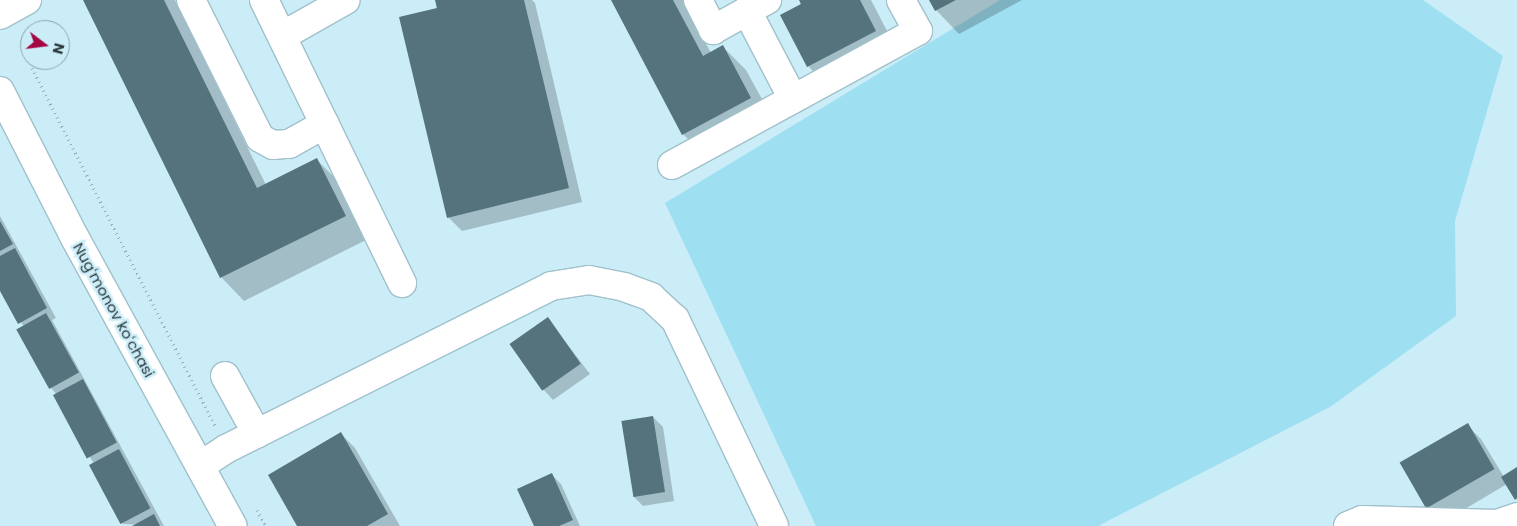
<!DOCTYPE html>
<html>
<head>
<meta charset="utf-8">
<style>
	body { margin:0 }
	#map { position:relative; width:1517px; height:526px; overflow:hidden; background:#cbedf8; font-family:Poppins,sans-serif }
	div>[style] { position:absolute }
	.green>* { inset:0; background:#9edff2 }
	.shadow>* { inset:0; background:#0003 }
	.building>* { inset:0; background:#54737c; transform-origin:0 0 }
	.path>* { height:3px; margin-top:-1.5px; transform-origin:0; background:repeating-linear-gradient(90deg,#95b0b9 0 1px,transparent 0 5px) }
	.roads { filter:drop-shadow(1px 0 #a0c0cb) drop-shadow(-1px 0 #a0c0cb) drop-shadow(0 1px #a0c0cb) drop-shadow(0 -1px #a0c0cb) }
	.minor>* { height:28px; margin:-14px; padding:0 14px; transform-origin:14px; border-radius:14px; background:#fff }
	.major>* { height:28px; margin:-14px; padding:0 14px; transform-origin:14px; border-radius:14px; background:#fff }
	span { translate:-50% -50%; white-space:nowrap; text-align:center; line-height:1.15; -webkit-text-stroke:5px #cbedf8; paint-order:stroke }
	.street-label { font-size:15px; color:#2c393d }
	.north { position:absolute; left:20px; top:20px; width:50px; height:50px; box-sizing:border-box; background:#cbedf8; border:1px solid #8ba5ad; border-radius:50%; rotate:105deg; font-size:14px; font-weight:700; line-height:20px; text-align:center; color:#2c393d }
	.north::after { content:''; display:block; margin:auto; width:18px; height:22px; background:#a30844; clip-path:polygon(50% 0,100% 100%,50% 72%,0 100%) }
</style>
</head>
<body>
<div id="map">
	<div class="green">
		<i style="clip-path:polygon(1000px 0,1423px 0,1503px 56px,1455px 221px,1456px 316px,1330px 407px,1098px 526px,816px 526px,665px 203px)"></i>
	</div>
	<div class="shadow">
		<i style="clip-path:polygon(84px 0,175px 0,266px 185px,317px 160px,340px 183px,368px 239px,244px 301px,221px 277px)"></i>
		<i style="clip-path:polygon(436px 0,532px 0,535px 3px,582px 202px,462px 231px,448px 217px)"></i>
		<i style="clip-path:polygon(612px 0,683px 0,711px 53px,723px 47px,746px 70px,774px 121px,706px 157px,683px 134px)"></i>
		<i style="clip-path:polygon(800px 0,871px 0,899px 54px,831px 89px,808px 66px)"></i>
		<i style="clip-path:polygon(930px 0,1022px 0,959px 34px,936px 10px)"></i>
		<i style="clip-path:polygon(0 216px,56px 318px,52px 320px,164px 526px,123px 524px,94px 464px,55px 396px,57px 395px,51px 388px,24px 327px,0 288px)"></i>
		<i style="clip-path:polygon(548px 319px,590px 374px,553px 400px,544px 390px)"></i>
		<i style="clip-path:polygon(653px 417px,663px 427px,674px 501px,643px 506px,633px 496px)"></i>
		<i style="clip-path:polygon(1467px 425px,1481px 439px,1504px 477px,1517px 469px,1517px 500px,1507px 484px,1443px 522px,1429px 508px)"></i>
		<i style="clip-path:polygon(341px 434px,355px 448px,400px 526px,299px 526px)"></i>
		<i style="clip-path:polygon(551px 474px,561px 484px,580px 526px,535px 526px)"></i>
	</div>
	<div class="building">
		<i style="clip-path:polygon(83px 0,164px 0,257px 188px,317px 158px,346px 216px,220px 278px)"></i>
		<i style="clip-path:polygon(435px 0,524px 0,569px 188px,447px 218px,399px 17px,437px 8px)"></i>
		<i style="clip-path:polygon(611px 0,673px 0,703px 56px,723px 45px,751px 98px,682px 135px)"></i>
		<i style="clip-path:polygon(799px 0,860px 0,876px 31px,807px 67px,780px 15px,801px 4px)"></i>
		<i style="clip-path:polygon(929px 0,956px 0,935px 11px)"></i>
		<i style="clip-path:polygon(0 221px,13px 244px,0 251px)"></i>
		<i style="clip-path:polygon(15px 248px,47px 308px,18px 324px,0 291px,0 256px)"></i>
		<i style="left:46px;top:313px;width:68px;height:34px;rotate:61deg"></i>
		<i style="left:548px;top:317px;width:57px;height:47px;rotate:55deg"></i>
		<i style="left:83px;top:379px;width:72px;height:34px;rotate:62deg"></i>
		<i style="left:653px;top:416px;width:77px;height:32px;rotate:81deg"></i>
		<i style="left:1468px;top:423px;width:53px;height:79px;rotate:60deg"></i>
		<i style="clip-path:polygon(341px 432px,388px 514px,367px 526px,297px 526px,268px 475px)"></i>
		<i style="left:119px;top:449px;width:67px;height:34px;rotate:62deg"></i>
		<i style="clip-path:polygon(1517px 467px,1517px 498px,1515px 500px,1501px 477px)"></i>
		<i style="clip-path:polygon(552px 473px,573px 520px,559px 526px,534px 526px,517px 489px)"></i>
		<i style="clip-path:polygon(154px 514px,160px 526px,132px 526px)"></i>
	</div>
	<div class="path">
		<i style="left:32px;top:68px;width:401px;rotate:62.9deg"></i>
		<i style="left:257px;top:510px;width:18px;rotate:61deg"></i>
	</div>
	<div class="roads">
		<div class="minor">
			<i style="left:191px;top:0;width:154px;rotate:63.4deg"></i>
			<i style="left:260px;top:138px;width:15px;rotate:28deg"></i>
			<i style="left:273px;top:145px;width:16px;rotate:-4deg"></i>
			<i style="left:289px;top:144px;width:41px;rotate:-29.1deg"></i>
			<i style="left:264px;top:0;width:315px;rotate:64deg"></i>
			<i style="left:698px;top:0;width:34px;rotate:63deg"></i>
			<i style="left:713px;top:30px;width:62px;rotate:-29.1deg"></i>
			<i style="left:747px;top:11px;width:99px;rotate:62.4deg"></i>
			<i style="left:0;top:15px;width:31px;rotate:-29deg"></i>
			<i style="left:282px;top:36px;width:73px;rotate:-29.4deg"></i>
			<i style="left:672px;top:165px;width:280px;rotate:-28.6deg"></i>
			<i style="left:918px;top:31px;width:35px;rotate:-119deg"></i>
			<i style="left:225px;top:376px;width:66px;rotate:61.1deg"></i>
			<i style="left:200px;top:466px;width:31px;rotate:-33deg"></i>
			<i style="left:226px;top:449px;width:364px;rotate:-26.6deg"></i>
			<i style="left:551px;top:286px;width:38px;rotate:-9deg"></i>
			<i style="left:589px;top:280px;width:36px;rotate:11deg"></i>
			<i style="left:624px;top:287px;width:29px;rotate:20deg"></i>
			<i style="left:651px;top:297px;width:33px;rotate:43deg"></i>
			<i style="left:675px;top:319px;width:229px;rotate:64.4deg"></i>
			<i style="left:1348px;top:526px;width:15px;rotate:-23deg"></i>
			<i style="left:1362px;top:520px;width:135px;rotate:1.7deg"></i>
			<i style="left:1497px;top:524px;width:21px;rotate:-19deg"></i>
		</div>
		<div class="major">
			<i style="left:0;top:91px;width:165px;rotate:63deg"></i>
			<i style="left:75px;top:238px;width:328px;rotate:61.3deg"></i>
		</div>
	</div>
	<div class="street-label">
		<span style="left:114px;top:310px;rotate:61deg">Nugʻmonov koʻchasi</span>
	</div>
	<div class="north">N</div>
</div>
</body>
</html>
